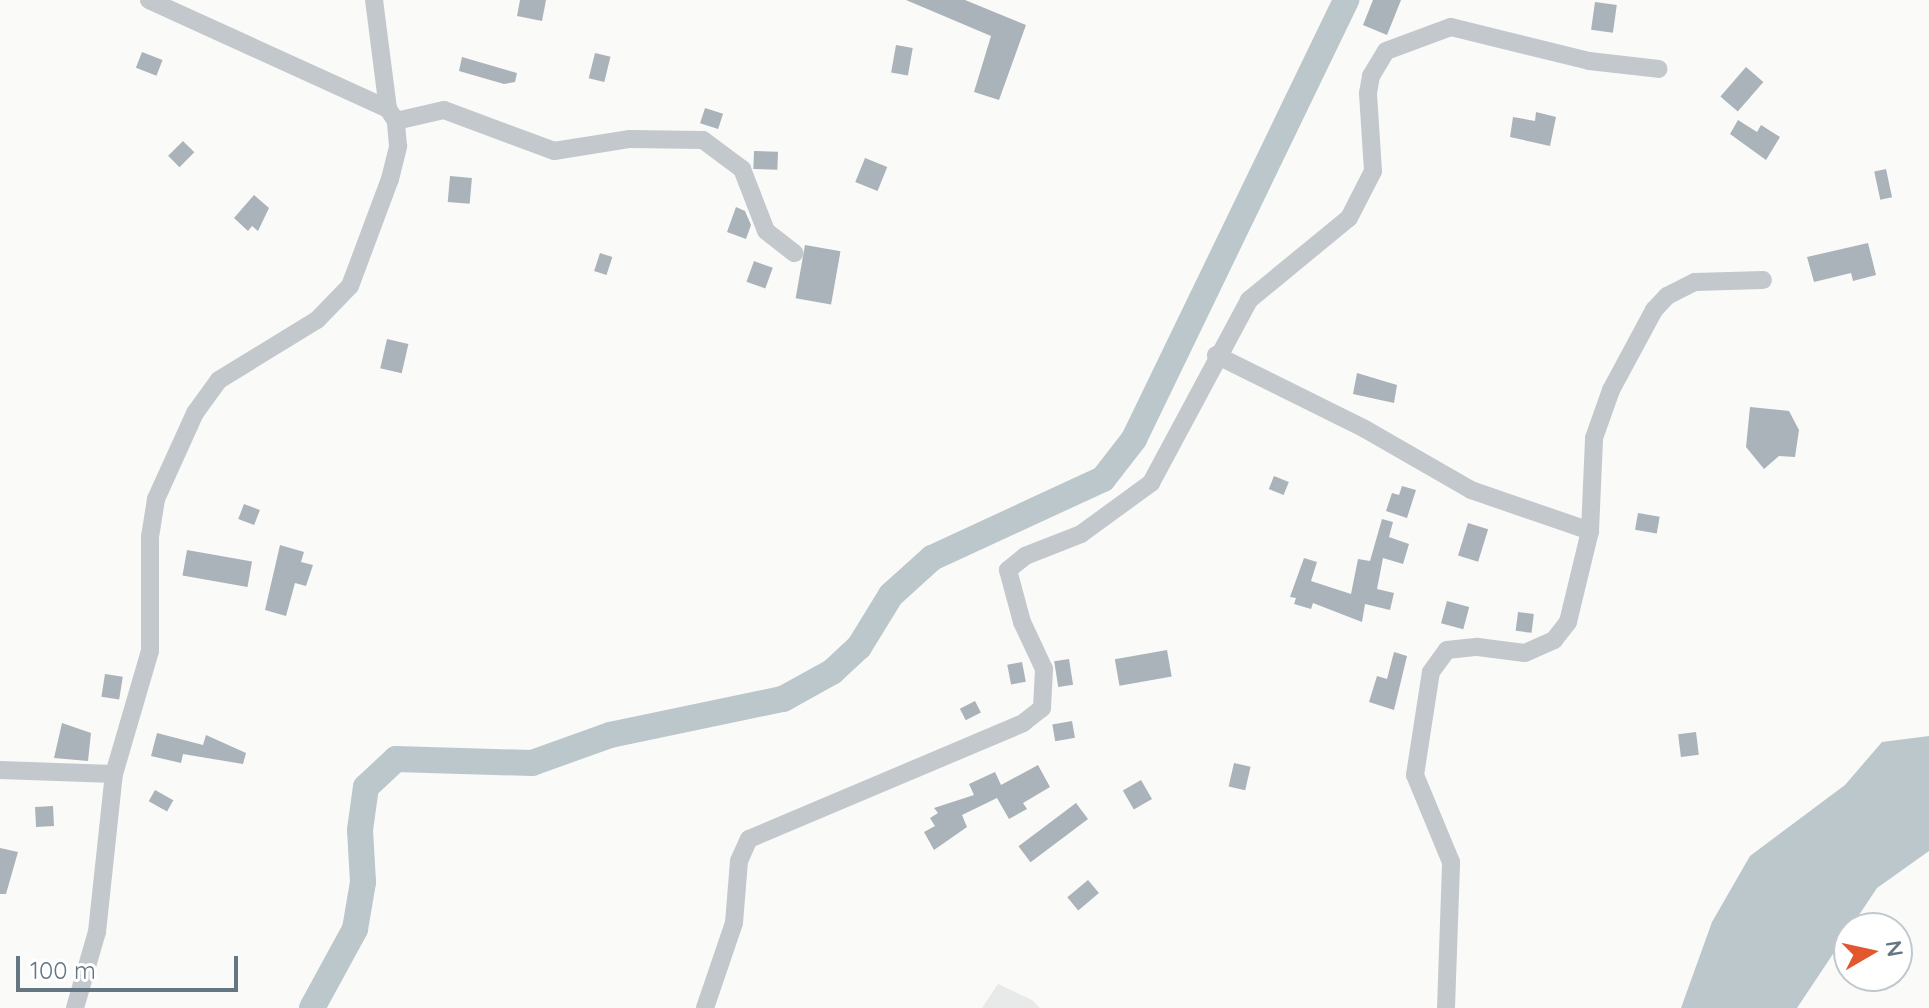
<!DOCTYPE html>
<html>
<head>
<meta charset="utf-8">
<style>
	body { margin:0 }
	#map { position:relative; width:1929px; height:1008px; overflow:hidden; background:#fafaf8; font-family:Quicksand,sans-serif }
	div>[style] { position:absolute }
	.built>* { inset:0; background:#e8e9e9 }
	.water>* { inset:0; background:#bbc7cb }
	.river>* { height:26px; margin:-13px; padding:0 13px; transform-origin:13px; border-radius:13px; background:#bbc7cb }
	.building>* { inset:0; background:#aab3b9; transform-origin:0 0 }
	.street>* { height:18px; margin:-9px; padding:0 9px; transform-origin:9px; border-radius:9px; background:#c3c8cc }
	span { translate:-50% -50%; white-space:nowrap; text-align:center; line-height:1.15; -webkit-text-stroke:8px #fff; paint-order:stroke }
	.north { position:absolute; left:1833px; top:912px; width:80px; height:80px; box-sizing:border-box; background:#fff; border:2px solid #c1c8cd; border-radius:50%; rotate:81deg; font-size:22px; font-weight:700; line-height:32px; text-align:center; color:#657683 }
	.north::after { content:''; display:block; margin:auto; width:28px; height:36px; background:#e4572e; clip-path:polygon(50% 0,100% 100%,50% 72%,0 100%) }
	.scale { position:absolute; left:16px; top:956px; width:222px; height:36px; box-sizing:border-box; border:4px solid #657683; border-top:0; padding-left:10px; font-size:24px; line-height:28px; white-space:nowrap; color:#657683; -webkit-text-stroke:6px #fff; paint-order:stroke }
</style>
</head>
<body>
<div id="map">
	<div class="built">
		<i style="clip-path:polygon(998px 984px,1032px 1000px,1040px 1008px,982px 1008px)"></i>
	</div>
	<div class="water">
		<i style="clip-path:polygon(1929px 736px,1929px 851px,1877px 888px,1797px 1008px,1681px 1008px,1712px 922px,1750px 856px,1845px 785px,1882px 742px)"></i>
	</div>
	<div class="river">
		<i style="left:312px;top:1008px;width:90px;rotate:-61.4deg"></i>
		<i style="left:355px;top:929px;width:48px;rotate:-80.3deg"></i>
		<i style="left:363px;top:882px;width:52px;rotate:-93.3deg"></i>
		<i style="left:360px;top:830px;width:43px;rotate:-82.1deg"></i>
		<i style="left:366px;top:787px;width:41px;rotate:-43deg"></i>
		<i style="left:396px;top:759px;width:136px;rotate:1.7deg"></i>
		<i style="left:532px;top:763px;width:83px;rotate:-19.7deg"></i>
		<i style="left:610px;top:735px;width:177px;rotate:-11.8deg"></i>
		<i style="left:783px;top:699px;width:56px;rotate:-28.9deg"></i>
		<i style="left:832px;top:672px;width:37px;rotate:-43deg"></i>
		<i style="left:859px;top:647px;width:61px;rotate:-58.4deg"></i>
		<i style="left:891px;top:595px;width:55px;rotate:-42.1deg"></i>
		<i style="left:932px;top:558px;width:188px;rotate:-24.8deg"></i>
		<i style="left:1103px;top:479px;width:51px;rotate:-52.2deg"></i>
		<i style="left:1134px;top:439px;width:488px;rotate:-64.2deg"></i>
	</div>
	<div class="building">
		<i style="clip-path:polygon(520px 0,546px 0,542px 21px,517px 16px)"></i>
		<i style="clip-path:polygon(906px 0,965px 0,1026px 25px,999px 100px,974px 92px,991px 36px)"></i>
		<i style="clip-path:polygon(1373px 0,1401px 0,1387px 35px,1363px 25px)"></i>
		<i style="left:1595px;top:2px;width:22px;height:28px;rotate:8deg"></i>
		<i style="left:896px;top:45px;width:17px;height:28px;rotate:10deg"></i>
		<i style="left:142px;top:52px;width:22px;height:17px;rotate:21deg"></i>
		<i style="left:595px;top:53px;width:16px;height:26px;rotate:14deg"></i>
		<i style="clip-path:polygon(462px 57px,517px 73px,515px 82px,504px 84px,459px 71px)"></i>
		<i style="left:1746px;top:67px;width:23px;height:39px;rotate:41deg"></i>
		<i style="left:705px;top:108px;width:19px;height:16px;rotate:18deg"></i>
		<i style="clip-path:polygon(1536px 112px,1556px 117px,1550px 146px,1510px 137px,1513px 117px,1535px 121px)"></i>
		<i style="clip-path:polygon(1738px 120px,1757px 132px,1761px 125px,1780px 137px,1766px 160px,1730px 134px)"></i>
		<i style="left:183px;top:141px;width:16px;height:21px;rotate:45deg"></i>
		<i style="left:754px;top:151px;width:24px;height:18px;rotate:2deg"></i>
		<i style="left:865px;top:158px;width:24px;height:26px;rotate:22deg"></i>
		<i style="left:1886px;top:169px;width:29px;height:12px;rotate:78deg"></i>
		<i style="left:450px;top:176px;width:22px;height:26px;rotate:5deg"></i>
		<i style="clip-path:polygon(254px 195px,269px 208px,258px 231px,252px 226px,248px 231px,234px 218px)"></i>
		<i style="clip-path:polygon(736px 207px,745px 211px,751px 225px,746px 239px,727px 232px)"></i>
		<i style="clip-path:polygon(1868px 243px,1876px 275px,1853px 281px,1851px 273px,1814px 282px,1807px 257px)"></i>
		<i style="left:805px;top:245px;width:36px;height:54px;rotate:10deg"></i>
		<i style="left:600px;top:253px;width:13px;height:19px;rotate:18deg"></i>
		<i style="left:754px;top:261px;width:20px;height:22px;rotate:20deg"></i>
		<i style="left:387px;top:339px;width:22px;height:30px;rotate:13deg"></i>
		<i style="clip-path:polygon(1357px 373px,1397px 385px,1394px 403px,1353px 394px)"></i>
		<i style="clip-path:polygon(1750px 407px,1789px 411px,1799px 430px,1795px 457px,1779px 456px,1764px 469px,1746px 447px)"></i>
		<i style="left:1274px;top:476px;width:16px;height:14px;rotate:22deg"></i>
		<i style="clip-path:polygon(1402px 486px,1416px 490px,1407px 518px,1386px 511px,1392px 493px,1399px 495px)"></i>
		<i style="left:244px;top:504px;width:17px;height:16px;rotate:21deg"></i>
		<i style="left:1638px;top:513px;width:22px;height:17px;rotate:10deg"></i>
		<i style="clip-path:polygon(1382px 519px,1393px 522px,1389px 537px,1409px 544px,1403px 564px,1383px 558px,1377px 589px,1394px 593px,1390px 610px,1365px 604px,1362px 622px,1313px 603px,1311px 609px,1294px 604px,1296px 598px,1290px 597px,1304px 558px,1317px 562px,1311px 581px,1351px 594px,1358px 559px,1370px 561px)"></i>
		<i style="left:1468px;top:523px;width:21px;height:34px;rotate:17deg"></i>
		<i style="clip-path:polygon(280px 545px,304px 552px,301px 562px,313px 565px,306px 586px,295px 583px,286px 616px,265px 610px)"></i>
		<i style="left:187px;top:550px;width:66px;height:26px;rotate:10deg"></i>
		<i style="left:1447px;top:601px;width:23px;height:23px;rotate:15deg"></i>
		<i style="left:1518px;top:612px;width:16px;height:19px;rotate:7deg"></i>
		<i style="left:1167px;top:650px;width:27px;height:53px;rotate:80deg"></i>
		<i style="clip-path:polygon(1394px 652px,1407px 656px,1394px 710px,1369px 702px,1377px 676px,1387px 679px)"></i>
		<i style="left:1069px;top:659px;width:26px;height:15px;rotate:81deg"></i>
		<i style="left:1022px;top:662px;width:20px;height:15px;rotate:79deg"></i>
		<i style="left:105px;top:674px;width:18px;height:23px;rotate:9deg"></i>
		<i style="left:975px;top:701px;width:13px;height:17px;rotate:63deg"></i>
		<i style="left:1072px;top:721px;width:17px;height:20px;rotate:80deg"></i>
		<i style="clip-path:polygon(62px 723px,91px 733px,88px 761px,54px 758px)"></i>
		<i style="left:1696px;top:732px;width:23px;height:18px;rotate:83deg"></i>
		<i style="clip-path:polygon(157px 733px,203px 745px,206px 735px,246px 753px,243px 764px,183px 754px,181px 763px,151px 756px)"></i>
		<i style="left:1234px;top:763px;width:17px;height:24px;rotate:13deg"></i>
		<i style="clip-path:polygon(1038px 765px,1050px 787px,1023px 803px,1027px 809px,1009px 819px,997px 798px,962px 815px,967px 827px,934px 850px,924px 832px,935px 826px,930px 818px,938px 813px,934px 808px,974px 795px,969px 784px,995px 772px,1001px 785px)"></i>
		<i style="left:1141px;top:780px;width:22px;height:21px;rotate:60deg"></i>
		<i style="left:155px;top:790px;width:21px;height:13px;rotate:29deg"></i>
		<i style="left:1076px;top:803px;width:20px;height:72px;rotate:53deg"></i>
		<i style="left:53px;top:806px;width:20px;height:18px;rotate:87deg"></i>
		<i style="clip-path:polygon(0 848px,18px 852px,6px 894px,0 894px)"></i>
		<i style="left:1088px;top:880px;width:17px;height:27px;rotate:50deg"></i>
	</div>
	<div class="street">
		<i style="left:149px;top:0;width:263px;rotate:24.5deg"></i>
		<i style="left:388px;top:109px;width:110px;rotate:-97.3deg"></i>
		<i style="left:388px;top:109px;width:14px;rotate:56deg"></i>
		<i style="left:396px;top:121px;width:49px;rotate:-12.9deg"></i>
		<i style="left:444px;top:110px;width:117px;rotate:20.4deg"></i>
		<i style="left:554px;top:151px;width:77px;rotate:-9deg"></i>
		<i style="left:630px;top:139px;width:73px;rotate:0.8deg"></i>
		<i style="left:703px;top:140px;width:49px;rotate:36.6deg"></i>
		<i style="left:742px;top:169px;width:66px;rotate:68.8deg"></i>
		<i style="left:766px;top:231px;width:36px;rotate:38deg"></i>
		<i style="left:1216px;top:355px;width:166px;rotate:26.4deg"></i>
		<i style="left:1365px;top:429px;width:122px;rotate:29.9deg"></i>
		<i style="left:1471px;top:490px;width:126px;rotate:19deg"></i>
		<i style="left:1590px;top:531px;width:93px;rotate:-87.5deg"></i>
		<i style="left:1594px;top:438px;width:51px;rotate:-70.5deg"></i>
		<i style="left:1611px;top:390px;width:91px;rotate:-61.7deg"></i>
		<i style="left:1654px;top:310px;width:19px;rotate:-47deg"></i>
		<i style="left:1667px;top:296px;width:31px;rotate:-27deg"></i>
		<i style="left:1695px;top:282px;width:68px;rotate:-1.7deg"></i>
		<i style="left:0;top:770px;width:114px;rotate:2deg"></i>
		<i style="left:75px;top:1008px;width:79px;rotate:-73.9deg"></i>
		<i style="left:97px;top:932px;width:159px;rotate:-83.9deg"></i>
		<i style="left:114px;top:774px;width:128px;rotate:-73.7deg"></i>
		<i style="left:150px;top:651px;width:114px;rotate:-90deg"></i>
		<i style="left:150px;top:537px;width:38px;rotate:-81deg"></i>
		<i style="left:156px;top:499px;width:94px;rotate:-65.6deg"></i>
		<i style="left:195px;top:413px;width:41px;rotate:-54deg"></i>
		<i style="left:219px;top:380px;width:115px;rotate:-31.5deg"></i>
		<i style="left:317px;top:320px;width:47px;rotate:-45.9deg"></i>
		<i style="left:350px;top:286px;width:114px;rotate:-69.5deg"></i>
		<i style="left:390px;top:179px;width:34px;rotate:-76deg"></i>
		<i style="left:398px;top:146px;width:25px;rotate:-95deg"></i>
		<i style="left:705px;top:1008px;width:90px;rotate:-71.2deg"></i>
		<i style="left:734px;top:923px;width:62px;rotate:-85.4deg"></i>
		<i style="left:739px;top:861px;width:24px;rotate:-66deg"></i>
		<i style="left:749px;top:839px;width:298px;rotate:-22.9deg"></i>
		<i style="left:1023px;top:723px;width:24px;rotate:-38deg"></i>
		<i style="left:1042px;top:708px;width:39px;rotate:-87deg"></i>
		<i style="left:1044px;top:669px;width:52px;rotate:-115.1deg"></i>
		<i style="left:1022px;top:622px;width:54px;rotate:-105.1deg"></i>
		<i style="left:1008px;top:570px;width:22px;rotate:-39deg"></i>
		<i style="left:1025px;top:556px;width:60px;rotate:-21.4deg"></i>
		<i style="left:1081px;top:534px;width:87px;rotate:-36.1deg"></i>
		<i style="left:1151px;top:483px;width:208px;rotate:-61.8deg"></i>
		<i style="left:1249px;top:300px;width:129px;rotate:-39.4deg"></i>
		<i style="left:1349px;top:218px;width:53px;rotate:-62.9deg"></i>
		<i style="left:1373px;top:171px;width:78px;rotate:-93.7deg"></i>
		<i style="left:1368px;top:93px;width:17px;rotate:-80deg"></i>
		<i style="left:1371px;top:76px;width:29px;rotate:-59deg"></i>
		<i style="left:1386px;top:51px;width:69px;rotate:-20.3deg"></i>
		<i style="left:1451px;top:27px;width:142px;rotate:13.8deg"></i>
		<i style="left:1589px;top:61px;width:70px;rotate:6.5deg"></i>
		<i style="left:1446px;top:1008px;width:146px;rotate:-88deg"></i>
		<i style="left:1451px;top:862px;width:94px;rotate:-112.5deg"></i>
		<i style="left:1415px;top:775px;width:104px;rotate:-81.2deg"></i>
		<i style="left:1431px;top:672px;width:27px;rotate:-54deg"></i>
		<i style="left:1447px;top:650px;width:31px;rotate:-6deg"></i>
		<i style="left:1478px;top:647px;width:47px;rotate:7.3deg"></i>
		<i style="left:1525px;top:653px;width:32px;rotate:-24deg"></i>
		<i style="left:1554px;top:640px;width:23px;rotate:-52deg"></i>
		<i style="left:1568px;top:622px;width:94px;rotate:-76.4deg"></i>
	</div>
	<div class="north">N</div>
	<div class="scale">100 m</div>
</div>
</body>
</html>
